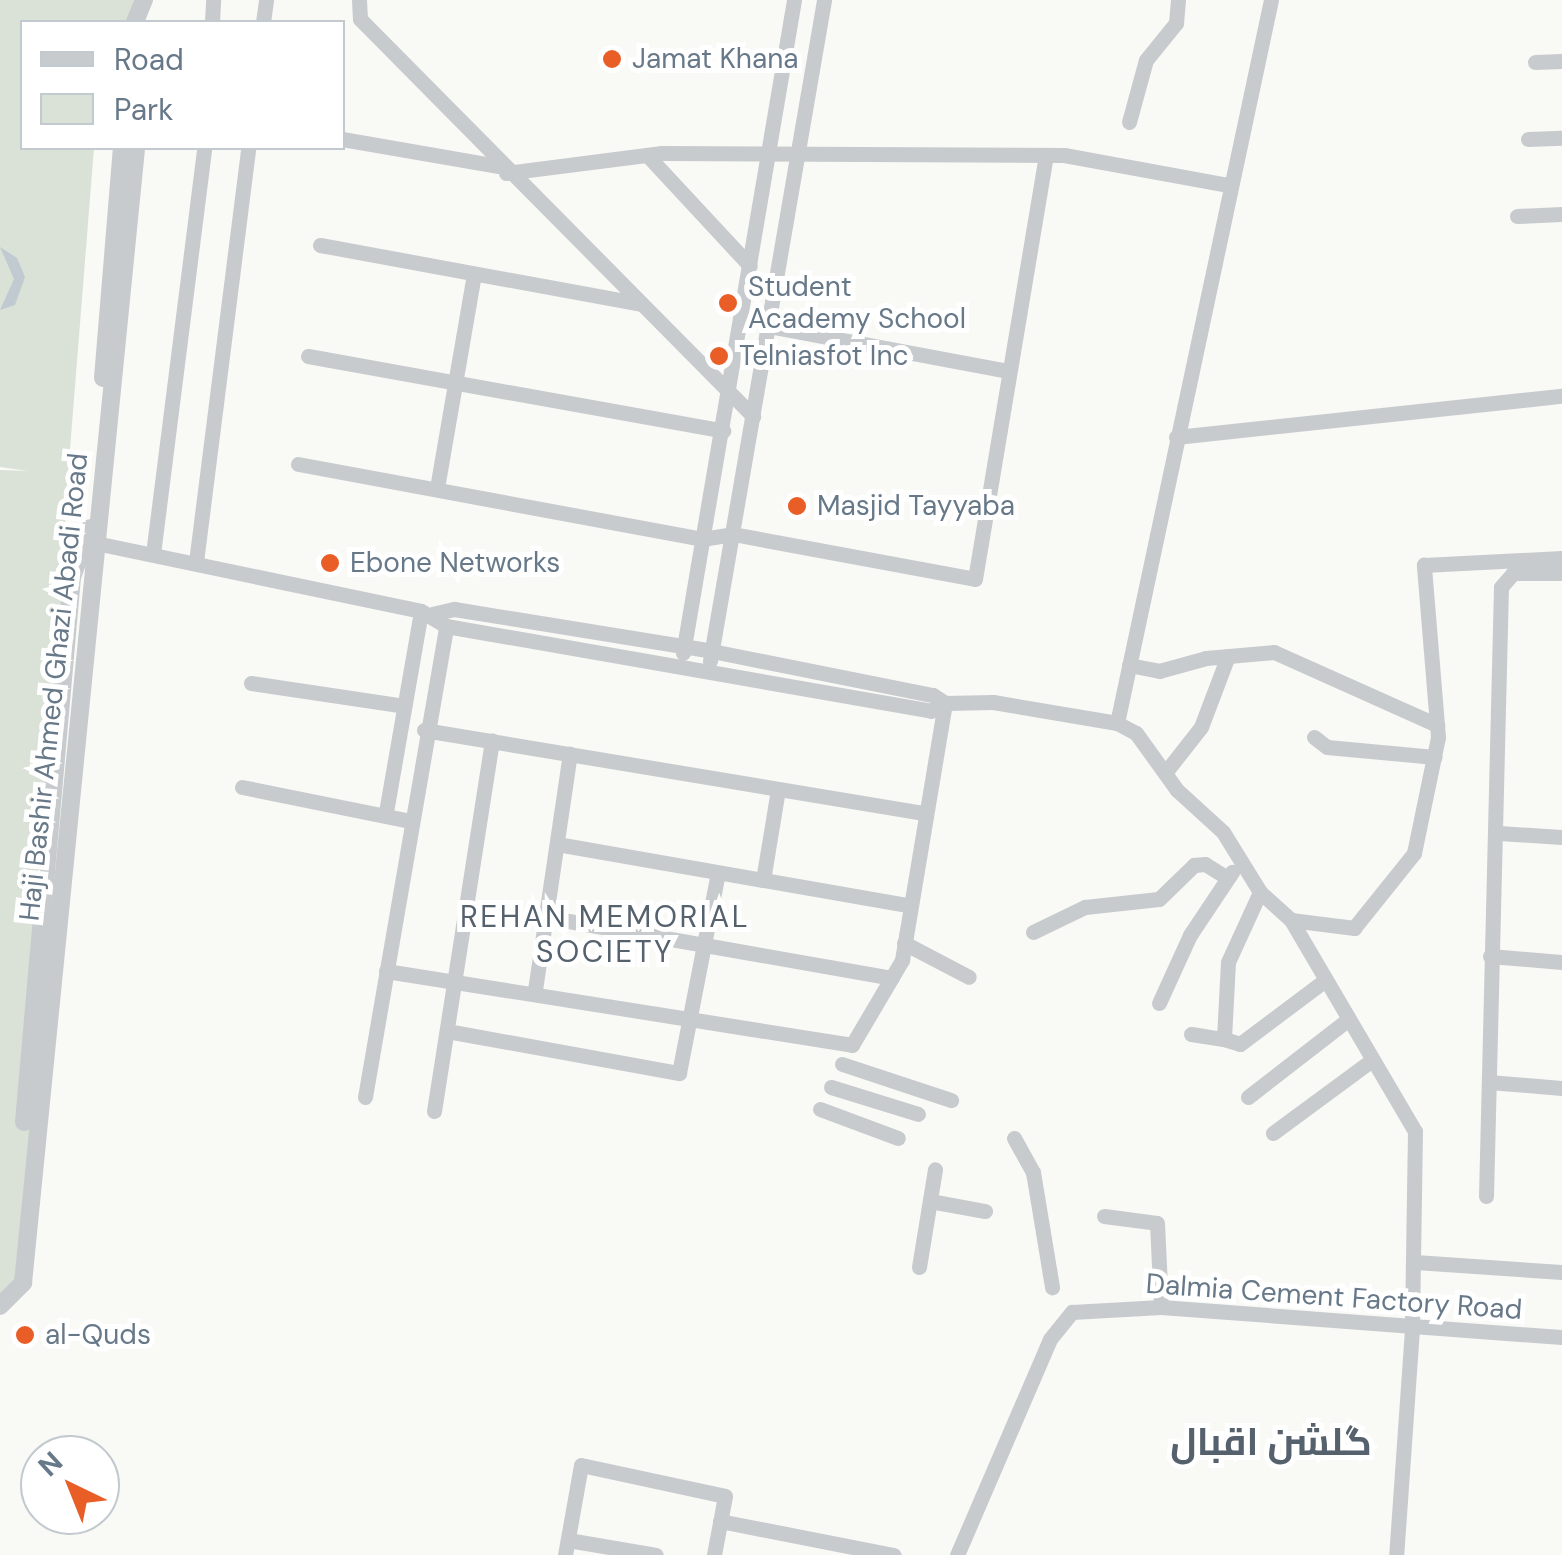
<!DOCTYPE html>
<html>
<head>
<meta charset="utf-8">
<style>
	body { margin:0 }
	#map { position:relative; width:1562px; height:1555px; overflow:hidden; background:#f9f9f6; font-family:"DM Sans",Cairo,sans-serif }
	div>[style] { position:absolute }
	.green>* { inset:0; background:#dae1d7 }
	.water>* { inset:0; background:#c1cad0 }
	.minor>* { height:15px; margin:-7.5px; padding:0 7.5px; transform-origin:7.5px; border-radius:7.5px; background:#c7cbce }
	.tertiary>* { height:18px; margin:-9px; padding:0 9px; transform-origin:9px; border-radius:9px; background:#c7cbce }
	.dots>* { width:28px; height:28px; translate:-50% -50%; box-sizing:border-box; border:5px solid #fff; border-radius:50% }
	span { translate:-50% -50%; white-space:nowrap; text-align:center; line-height:1.15; -webkit-text-stroke:10px #fff; paint-order:stroke }
	.poi-label { font-size:28px; color:#677888 }
	.left { translate:0 -50%; text-align:left }
	.street-label { font-size:28px; color:#677888 }
	.neighbourhood-label { font-size:30px; color:#55616d; letter-spacing:2.5px }
	.district-label { font-size:38px; color:#55616d; font-weight:700 }
	.legend { position:absolute; left:20px; top:20px; width:325px; height:130px; box-sizing:border-box; background:#fff; border:2px solid #c2c9cf; margin:0; padding:12px 18px; list-style:none; font-size:30px; color:#677888 }
	.legend li { display:flex; align-items:center; gap:20px; height:50px }
	.legend b { width:50px; border:2px solid #c2c9cf }
	.north { position:absolute; left:20px; top:1435px; width:100px; height:100px; box-sizing:border-box; background:#fff; border:2px solid #c2c9cf; border-radius:50%; rotate:317deg; font-size:28px; font-weight:700; line-height:40px; text-align:center; color:#677888 }
	.north::after { content:''; display:block; margin:auto; width:35px; height:45px; background:#e95d26; clip-path:polygon(50% 0,100% 100%,50% 72%,0 100%) }
</style>
</head>
<body>
<div id="map">
	<div class="green">
		<i style="clip-path:polygon(0 0,134px 0,132px 22px,22px 22px,22px 148px,94px 148px,68px 474px,23px 1283px,0 1303px,0 470px,28px 471px,0 467px)"></i>
	</div>
	<div class="water">
		<i style="clip-path:polygon(0 247px,17px 258px,25px 277px,15px 305px,0 310px,14px 279px)"></i>
	</div>
	<div class="minor">
		<i style="left:359px;top:0;width:19px;rotate:87deg"></i>
		<i style="left:360px;top:19px;width:559px;rotate:45.29deg"></i>
		<i style="left:212px;top:22px;width:22px;rotate:-87deg"></i>
		<i style="left:263px;top:22px;width:22px;rotate:-82deg"></i>
		<i style="left:1535px;top:62px;width:27px;rotate:-2deg"></i>
		<i style="left:1129px;top:122px;width:64px;rotate:-74.7deg"></i>
		<i style="left:1146px;top:60px;width:48px;rotate:-51deg"></i>
		<i style="left:1176px;top:23px;width:23px;rotate:-85deg"></i>
		<i style="left:342px;top:139px;width:159px;rotate:9.8deg"></i>
		<i style="left:1528px;top:139px;width:34px;rotate:-2deg"></i>
		<i style="left:647px;top:155px;width:151px;rotate:47.1deg"></i>
		<i style="left:506px;top:173px;width:157px;rotate:-7.3deg"></i>
		<i style="left:662px;top:153px;width:402px;rotate:0.3deg"></i>
		<i style="left:1064px;top:155px;width:166px;rotate:10.4deg"></i>
		<i style="left:1517px;top:216px;width:45px;rotate:-2.5deg"></i>
		<i style="left:320px;top:245px;width:325px;rotate:10.4deg"></i>
		<i style="left:768px;top:326px;width:245px;rotate:10.6deg"></i>
		<i style="left:308px;top:356px;width:422px;rotate:10.2deg"></i>
		<i style="left:1176px;top:437px;width:388px;rotate:-6.1deg"></i>
		<i style="left:298px;top:464px;width:411px;rotate:10.5deg"></i>
		<i style="left:702px;top:539px;width:31px;rotate:-9deg"></i>
		<i style="left:733px;top:534px;width:246px;rotate:10.5deg"></i>
		<i style="left:975px;top:579px;width:430px;rotate:-80.5deg"></i>
		<i style="left:437px;top:488px;width:217px;rotate:-80.2deg"></i>
		<i style="left:86px;top:541px;width:342px;rotate:11.8deg"></i>
		<i style="left:421px;top:611px;width:29px;rotate:31deg"></i>
		<i style="left:446px;top:626px;width:492px;rotate:9.9deg"></i>
		<i style="left:931px;top:711px;width:16px;rotate:-30deg"></i>
		<i style="left:153px;top:554px;width:409px;rotate:-82.8deg"></i>
		<i style="left:196px;top:562px;width:417px;rotate:-82.8deg"></i>
		<i style="left:432px;top:614px;width:23px;rotate:-13deg"></i>
		<i style="left:454px;top:609px;width:261px;rotate:9.2deg"></i>
		<i style="left:712px;top:651px;width:225px;rotate:11.3deg"></i>
		<i style="left:933px;top:695px;width:14px;rotate:34deg"></i>
		<i style="left:945px;top:703px;width:48px;rotate:-1.2deg"></i>
		<i style="left:993px;top:702px;width:126px;rotate:9.6deg"></i>
		<i style="left:1117px;top:723px;width:21px;rotate:28deg"></i>
		<i style="left:1136px;top:733px;width:70px;rotate:54.3deg"></i>
		<i style="left:1177px;top:790px;width:62px;rotate:42.4deg"></i>
		<i style="left:1223px;top:832px;width:70px;rotate:58.3deg"></i>
		<i style="left:1260px;top:892px;width:42px;rotate:42.1deg"></i>
		<i style="left:1291px;top:920px;width:245px;rotate:59.6deg"></i>
		<i style="left:1415px;top:1131px;width:198px;rotate:90.9deg"></i>
		<i style="left:1412px;top:1329px;width:227px;rotate:94deg"></i>
		<i style="left:683px;top:653px;width:662px;rotate:-80.35deg"></i>
		<i style="left:710px;top:661px;width:671px;rotate:-80.21deg"></i>
		<i style="left:1129px;top:665px;width:31px;rotate:11deg"></i>
		<i style="left:1159px;top:671px;width:49px;rotate:-15.5deg"></i>
		<i style="left:1206px;top:658px;width:68px;rotate:-5deg"></i>
		<i style="left:1274px;top:652px;width:179px;rotate:24.1deg"></i>
		<i style="left:251px;top:683px;width:155px;rotate:8.5deg"></i>
		<i style="left:1117px;top:723px;width:739px;rotate:-77.98deg"></i>
		<i style="left:424px;top:730px;width:507px;rotate:9.43deg"></i>
		<i style="left:1314px;top:737px;width:16px;rotate:38deg"></i>
		<i style="left:1327px;top:747px;width:108px;rotate:5.3deg"></i>
		<i style="left:1165px;top:773px;width:58px;rotate:-52deg"></i>
		<i style="left:1201px;top:727px;width:76px;rotate:-69.2deg"></i>
		<i style="left:242px;top:787px;width:171px;rotate:11.4deg"></i>
		<i style="left:386px;top:812px;width:204px;rotate:-80.1deg"></i>
		<i style="left:1499px;top:833px;width:63px;rotate:3.6deg"></i>
		<i style="left:557px;top:844px;width:356px;rotate:9.9deg"></i>
		<i style="left:763px;top:880px;width:92px;rotate:-80.6deg"></i>
		<i style="left:1260px;top:892px;width:77px;rotate:114.6deg"></i>
		<i style="left:1228px;top:962px;width:77px;rotate:93deg"></i>
		<i style="left:1224px;top:1039px;width:17px;rotate:17deg"></i>
		<i style="left:1240px;top:1044px;width:105px;rotate:-36.9deg"></i>
		<i style="left:546px;top:917px;width:351px;rotate:10deg"></i>
		<i style="left:1291px;top:920px;width:64px;rotate:7.2deg"></i>
		<i style="left:1354px;top:928px;width:96px;rotate:-51.3deg"></i>
		<i style="left:1414px;top:853px;width:118px;rotate:-78.3deg"></i>
		<i style="left:1438px;top:737px;width:173px;rotate:-94.7deg"></i>
		<i style="left:1424px;top:565px;width:138px;rotate:-2.9deg"></i>
		<i style="left:1033px;top:932px;width:58px;rotate:-25.7deg"></i>
		<i style="left:1085px;top:907px;width:74px;rotate:-6.2deg"></i>
		<i style="left:1159px;top:899px;width:49px;rotate:-44.2deg"></i>
		<i style="left:1194px;top:865px;width:11px;rotate:-5deg"></i>
		<i style="left:1205px;top:864px;width:25px;rotate:32deg"></i>
		<i style="left:904px;top:943px;width:73px;rotate:27.6deg"></i>
		<i style="left:1490px;top:956px;width:72px;rotate:4.8deg"></i>
		<i style="left:386px;top:971px;width:472px;rotate:9deg"></i>
		<i style="left:852px;top:1045px;width:99px;rotate:-59.5deg"></i>
		<i style="left:902px;top:960px;width:261px;rotate:-80.5deg"></i>
		<i style="left:535px;top:990px;width:239px;rotate:-81.6deg"></i>
		<i style="left:1159px;top:1003px;width:75px;rotate:-65.5deg"></i>
		<i style="left:1190px;top:935px;width:76px;rotate:-56.3deg"></i>
		<i style="left:447px;top:1031px;width:236px;rotate:10.3deg"></i>
		<i style="left:679px;top:1073px;width:204px;rotate:-79deg"></i>
		<i style="left:1191px;top:1034px;width:33px;rotate:9deg"></i>
		<i style="left:842px;top:1064px;width:115px;rotate:18.3deg"></i>
		<i style="left:1489px;top:1082px;width:73px;rotate:4.7deg"></i>
		<i style="left:831px;top:1087px;width:91px;rotate:17.2deg"></i>
		<i style="left:365px;top:1097px;width:478px;rotate:-80.2deg"></i>
		<i style="left:1248px;top:1097px;width:124px;rotate:-37.8deg"></i>
		<i style="left:820px;top:1109px;width:83px;rotate:20.4deg"></i>
		<i style="left:434px;top:1111px;width:375px;rotate:-81.1deg"></i>
		<i style="left:1273px;top:1133px;width:123px;rotate:-36.4deg"></i>
		<i style="left:1014px;top:1138px;width:39px;rotate:61deg"></i>
		<i style="left:1033px;top:1172px;width:117px;rotate:80.6deg"></i>
		<i style="left:1486px;top:1196px;width:609px;rotate:-88.59deg"></i>
		<i style="left:1501px;top:587px;width:18px;rotate:-49deg"></i>
		<i style="left:1513px;top:573px;width:49px"></i>
		<i style="left:930px;top:1201px;width:56px;rotate:10.3deg"></i>
		<i style="left:1104px;top:1216px;width:53px;rotate:7.5deg"></i>
		<i style="left:1157px;top:1223px;width:84px;rotate:87.3deg"></i>
		<i style="left:1415px;top:1262px;width:147px;rotate:3.9deg"></i>
		<i style="left:919px;top:1267px;width:99px;rotate:-80.7deg"></i>
		<i style="left:720px;top:1521px;width:177px;rotate:11.1deg"></i>
		<i style="left:568px;top:1540px;width:89px;rotate:9.7deg"></i>
		<i style="left:565px;top:1555px;width:91px;rotate:-79.9deg"></i>
		<i style="left:581px;top:1465px;width:147px;rotate:12.1deg"></i>
		<i style="left:725px;top:1496px;width:60px;rotate:100.6deg"></i>
		<i style="left:957px;top:1555px;width:235px;rotate:-66.7deg"></i>
		<i style="left:1050px;top:1339px;width:35px;rotate:-51deg"></i>
		<i style="left:1072px;top:1312px;width:89px;rotate:-3.2deg"></i>
		<i style="left:1161px;top:1307px;width:402px;rotate:4.3deg"></i>
	</div>
	<div class="tertiary">
		<i style="left:135px;top:22px;width:24px;rotate:-68deg"></i>
		<i style="left:103px;top:378px;width:231px;rotate:-85.3deg"></i>
		<i style="left:24px;top:1122px;width:547px;rotate:-84.97deg"></i>
		<i style="left:72px;top:577px;width:52px;rotate:-69.8deg"></i>
		<i style="left:0;top:1306px;width:33px;rotate:-45deg"></i>
		<i style="left:23px;top:1283px;width:1141px;rotate:-84.31deg"></i>
	</div>
	<div class="dots">
		<i style="left:612px;top:59px;background:#e95d26"></i>
		<i style="left:728px;top:303px;background:#e95d26"></i>
		<i style="left:719px;top:356px;background:#e95d26"></i>
		<i style="left:797px;top:506px;background:#e95d26"></i>
		<i style="left:330px;top:563px;background:#e95d26"></i>
		<i style="left:25px;top:1335px;background:#e95d26"></i>
	</div>
	<div class="poi-label">
		<span class="left" style="left:632px;top:59px">Jamat Khana</span>
		<span class="left" style="left:748px;top:303px">Student<br>Academy School</span>
		<span class="left" style="left:739px;top:356px">Telniasfot Inc</span>
		<span class="left" style="left:817px;top:506px">Masjid Tayyaba</span>
		<span class="left" style="left:350px;top:563px">Ebone Networks</span>
		<span class="left" style="left:45px;top:1335px">al-Quds</span>
	</div>
	<div class="street-label">
		<span style="left:54px;top:687px;rotate:-84deg">Haji Bashir Ahmed Ghazi Abadi Road</span>
		<span style="left:1334px;top:1297px;rotate:4deg">Dalmia Cement Factory Road</span>
	</div>
	<div class="neighbourhood-label">
		<span style="left:605px;top:934px">REHAN MEMORIAL<br>SOCIETY</span>
	</div>
	<div class="district-label">
		<span style="left:1271px;top:1443px">گلشن اقبال</span>
	</div>
	<ul class="legend">
	<li><b style="height:12px;background:#c7cbce"></b>Road</li>
	<li><b style="height:28px;background:#dae1d7"></b>Park</li>
	</ul>
	<div class="north">N</div>
</div>
</body>
</html>
